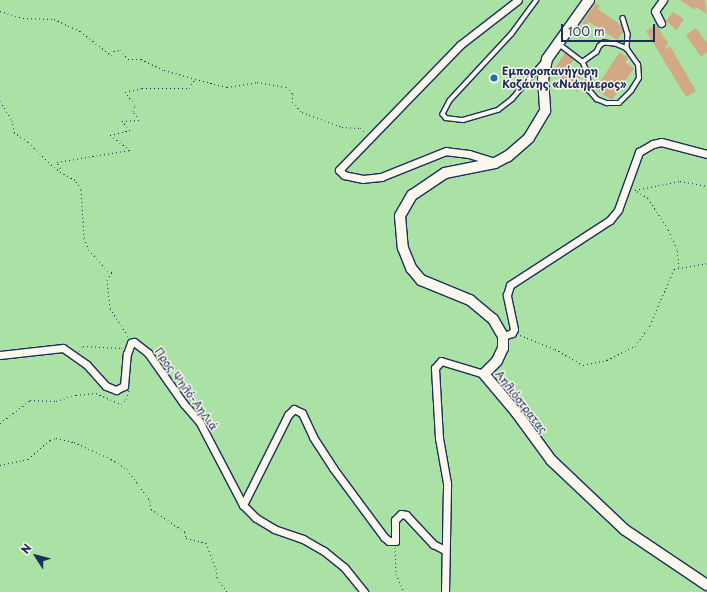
<!DOCTYPE html>
<html>
<head>
<meta charset="utf-8">
<style>
	body { margin:0 }
	#map { position:relative; width:707px; height:592px; overflow:hidden; background:#f3e7d7; font-family:"Playpen Sans",sans-serif }
	div>[style] { position:absolute }
	.green>* { inset:0; background:#aae1a5; transform-origin:0 0 }
	.building>* { inset:0; background:#d2a984 }
	.path>* { height:1px; margin-top:-0.5px; transform-origin:0; background:repeating-linear-gradient(90deg,#1b2f5e 0 1px,transparent 0 4px) }
	.roads { filter:drop-shadow(1px 0 #1b2f5e) drop-shadow(-1px 0 #1b2f5e) drop-shadow(0 1px #1b2f5e) drop-shadow(0 -1px #1b2f5e) }
	.lane>* { height:3.5px; margin:-1.75px; padding:0 1.75px; transform-origin:1.75px; border-radius:1.75px; background:#fbf7ec }
	.street>* { height:7px; margin:-3.5px; padding:0 3.5px; transform-origin:3.5px; border-radius:3.5px; background:#fbf7ec }
	.secondary>* { height:10px; margin:-5px; padding:0 5px; transform-origin:5px; border-radius:5px; background:#fbf7ec }
	.dots>* { width:11px; height:11px; translate:-50% -50%; box-sizing:border-box; border:2px solid #fbf7ec; border-radius:50% }
	span { translate:-50% -50%; white-space:nowrap; text-align:center; line-height:1.15; -webkit-text-stroke:3px #fbf7ec; paint-order:stroke }
	.poi-label { font-size:11px; color:#1b2f5e; font-weight:700 }
	.left { translate:0 -50%; text-align:left }
	.street-label { font-size:11px; color:#1b2f5e }
	.north { position:absolute; left:16px; top:536px; width:40px; height:40px; -webkit-text-stroke:3px #fbf7ec; paint-order:stroke; rotate:306deg; font-size:11px; font-weight:700; line-height:16px; text-align:center; color:#1b2f5e }
	.north::after { content:''; display:block; margin:auto; width:14px; height:18px; background:#1b2f5e; clip-path:polygon(50% 0,100% 100%,50% 72%,0 100%) }
	.scale { position:absolute; left:561px; top:24px; width:94px; height:18px; box-sizing:border-box; border:2px solid #1b2f5e; border-top:0; padding-left:5px; font-size:12px; line-height:14px; white-space:nowrap; color:#1b2f5e; -webkit-text-stroke:3px #fbf7ec; paint-order:stroke }
</style>
</head>
<body>
<div id="map">
	<div class="green">
		<i style="left:0;top:0;width:707px;height:592px"></i>
	</div>
	<div class="building">
		<i style="clip-path:polygon(680px 0,705px 0,707px 14px,696px 7px,695px 10px)"></i>
		<i style="clip-path:polygon(596px 3px,600px 6px,598px 9px,622px 26px,624px 31px,617px 40px,589px 22px,586px 26px,582px 23px)"></i>
		<i style="clip-path:polygon(673px 12px,684px 19px,677px 30px,666px 21px)"></i>
		<i style="clip-path:polygon(656px 25px,668px 43px,664px 50px,670px 46px,696px 91px,686px 97px,646px 31px)"></i>
		<i style="clip-path:polygon(696px 28px,707px 43px,707px 52px,701px 57px,686px 35px)"></i>
		<i style="clip-path:polygon(620px 52px,628px 58px,625px 62px,634px 68px,612px 100px,595px 89px)"></i>
		<i style="clip-path:polygon(565px 53px,574px 59px,568px 68px,581px 77px,576px 84px,580px 87px,577px 92px,553px 71px)"></i>
	</div>
	<div class="path">
		<i style="left:0;top:11px;width:24px;rotate:17deg"></i>
		<i style="left:23px;top:18px;width:31px;rotate:2deg"></i>
		<i style="left:54px;top:19px;width:29px;rotate:25deg"></i>
		<i style="left:80px;top:31px;width:39px;rotate:38deg"></i>
		<i style="left:111px;top:55px;width:5px;rotate:-53deg"></i>
		<i style="left:114px;top:51px;width:6px;rotate:-9deg"></i>
		<i style="left:120px;top:50px;width:12px;rotate:48deg"></i>
		<i style="left:128px;top:59px;width:13px"></i>
		<i style="left:141px;top:59px;width:25px;rotate:26deg"></i>
		<i style="left:164px;top:70px;width:32px;rotate:16deg"></i>
		<i style="left:195px;top:79px;width:33px;rotate:14deg"></i>
		<i style="left:227px;top:87px;width:30px;rotate:-9deg"></i>
		<i style="left:257px;top:82px;width:29px;rotate:10deg"></i>
		<i style="left:286px;top:87px;width:10px;rotate:45deg"></i>
		<i style="left:293px;top:94px;width:8px;rotate:97deg"></i>
		<i style="left:292px;top:102px;width:14px;rotate:45deg"></i>
		<i style="left:302px;top:112px;width:43px;rotate:20.6deg"></i>
		<i style="left:342px;top:127px;width:18px;rotate:3deg"></i>
		<i style="left:360px;top:128px;width:7px;rotate:45deg"></i>
		<i style="left:0;top:101px;width:22px;rotate:58deg"></i>
		<i style="left:12px;top:120px;width:12px;rotate:81deg"></i>
		<i style="left:14px;top:132px;width:17px;rotate:36deg"></i>
		<i style="left:28px;top:142px;width:40px;rotate:44deg"></i>
		<i style="left:679px;top:267px;width:18px;rotate:-96deg"></i>
		<i style="left:677px;top:249px;width:22px;rotate:-114deg"></i>
		<i style="left:668px;top:229px;width:37px;rotate:-123deg"></i>
		<i style="left:648px;top:198px;width:15px;rotate:-148deg"></i>
		<i style="left:635px;top:190px;width:46px;rotate:-11.3deg"></i>
		<i style="left:680px;top:181px;width:27px;rotate:10deg"></i>
		<i style="left:520px;top:335px;width:38px;rotate:22deg"></i>
		<i style="left:555px;top:349px;width:32px;rotate:30deg"></i>
		<i style="left:583px;top:365px;width:25px;rotate:-12deg"></i>
		<i style="left:607px;top:360px;width:31px;rotate:-27deg"></i>
		<i style="left:635px;top:346px;width:26px;rotate:-54deg"></i>
		<i style="left:650px;top:325px;width:61px;rotate:-66.8deg"></i>
		<i style="left:674px;top:269px;width:34px;rotate:-10deg"></i>
		<i style="left:128px;top:336px;width:33px;rotate:-123deg"></i>
		<i style="left:110px;top:308px;width:28px;rotate:-96deg"></i>
		<i style="left:107px;top:280px;width:9px;rotate:-58deg"></i>
		<i style="left:112px;top:272px;width:4px;rotate:-166deg"></i>
		<i style="left:108px;top:271px;width:28px;rotate:-132deg"></i>
		<i style="left:89px;top:250px;width:13px;rotate:-113deg"></i>
		<i style="left:84px;top:238px;width:49px;rotate:-93.5deg"></i>
		<i style="left:81px;top:189px;width:11px;rotate:-124deg"></i>
		<i style="left:75px;top:180px;width:21px;rotate:-151deg"></i>
		<i style="left:57px;top:170px;width:4px;rotate:-34deg"></i>
		<i style="left:60px;top:168px;width:7px;rotate:-117deg"></i>
		<i style="left:57px;top:162px;width:74px;rotate:-9.3deg"></i>
		<i style="left:130px;top:150px;width:25px;rotate:-143deg"></i>
		<i style="left:110px;top:135px;width:21px;rotate:-14deg"></i>
		<i style="left:130px;top:130px;width:12px;rotate:-132deg"></i>
		<i style="left:122px;top:121px;width:17px;rotate:-3deg"></i>
		<i style="left:139px;top:120px;width:11px;rotate:-124deg"></i>
		<i style="left:133px;top:111px;width:6px;rotate:-72deg"></i>
		<i style="left:135px;top:105px;width:16px;rotate:-128deg"></i>
		<i style="left:125px;top:92px;width:17px;rotate:-13deg"></i>
		<i style="left:142px;top:88px;width:47px"></i>
		<i style="left:189px;top:88px;width:11px;rotate:-56deg"></i>
		<i style="left:79px;top:351px;width:6px;rotate:-51deg"></i>
		<i style="left:83px;top:346px;width:38px;rotate:3deg"></i>
		<i style="left:121px;top:348px;width:4px;rotate:-56deg"></i>
		<i style="left:0;top:423px;width:38px;rotate:-37deg"></i>
		<i style="left:30px;top:400px;width:26px;rotate:2deg"></i>
		<i style="left:56px;top:401px;width:21px;rotate:-17deg"></i>
		<i style="left:76px;top:395px;width:20px;rotate:-6deg"></i>
		<i style="left:96px;top:393px;width:27px;rotate:24deg"></i>
		<i style="left:121px;top:404px;width:7px;rotate:-45deg"></i>
		<i style="left:126px;top:399px;width:9px;rotate:-72deg"></i>
		<i style="left:0;top:465px;width:29px;rotate:-12deg"></i>
		<i style="left:28px;top:459px;width:29px;rotate:-41deg"></i>
		<i style="left:50px;top:440px;width:6px;rotate:-18deg"></i>
		<i style="left:56px;top:438px;width:18px;rotate:13deg"></i>
		<i style="left:74px;top:442px;width:41px;rotate:24.7deg"></i>
		<i style="left:111px;top:459px;width:19px;rotate:32deg"></i>
		<i style="left:127px;top:469px;width:39px;rotate:54deg"></i>
		<i style="left:150px;top:501px;width:8px;rotate:83deg"></i>
		<i style="left:151px;top:509px;width:41px;rotate:34.1deg"></i>
		<i style="left:185px;top:532px;width:6px;rotate:81deg"></i>
		<i style="left:186px;top:538px;width:21px;rotate:14deg"></i>
		<i style="left:206px;top:543px;width:28px;rotate:69deg"></i>
		<i style="left:216px;top:569px;width:9px;rotate:84deg"></i>
		<i style="left:217px;top:578px;width:17px;rotate:54deg"></i>
		<i style="left:395px;top:547px;width:27px;rotate:88deg"></i>
		<i style="left:396px;top:574px;width:20px;rotate:66deg"></i>
	</div>
	<div class="roads">
		<div class="lane">
			<i style="left:537px;top:0;width:42px;rotate:126.3deg"></i>
			<i style="left:512px;top:34px;width:91px;rotate:132.8deg"></i>
			<i style="left:450px;top:101px;width:15px;rotate:118deg"></i>
			<i style="left:443px;top:114px;width:5px;rotate:53deg"></i>
			<i style="left:446px;top:118px;width:17px;rotate:7deg"></i>
			<i style="left:463px;top:120px;width:36px;rotate:-16deg"></i>
			<i style="left:498px;top:110px;width:18px;rotate:-38deg"></i>
			<i style="left:512px;top:99px;width:46px;rotate:-49.4deg"></i>
			<i style="left:623px;top:18px;width:17px;rotate:73deg"></i>
			<i style="left:628px;top:34px;width:15px;rotate:94deg"></i>
			<i style="left:559px;top:44px;width:30px;rotate:37deg"></i>
			<i style="left:583px;top:62px;width:12px;rotate:66deg"></i>
			<i style="left:588px;top:73px;width:18px;rotate:84deg"></i>
			<i style="left:590px;top:91px;width:11px;rotate:49deg"></i>
			<i style="left:597px;top:99px;width:11px;rotate:22deg"></i>
			<i style="left:607px;top:103px;width:12px"></i>
			<i style="left:619px;top:103px;width:17px;rotate:-45deg"></i>
			<i style="left:631px;top:91px;width:15px;rotate:-58deg"></i>
			<i style="left:639px;top:78px;width:13px;rotate:-94deg"></i>
			<i style="left:638px;top:65px;width:19px;rotate:-125deg"></i>
			<i style="left:627px;top:49px;width:13px;rotate:-157deg"></i>
			<i style="left:615px;top:44px;width:11px;rotate:-175deg"></i>
			<i style="left:604px;top:43px;width:5px;rotate:143deg"></i>
			<i style="left:600px;top:46px;width:7px;rotate:117deg"></i>
			<i style="left:597px;top:52px;width:17px;rotate:144deg"></i>
		</div>
		<div class="street">
			<i style="left:661px;top:23px;width:13px;rotate:-117deg"></i>
			<i style="left:655px;top:11px;width:14px;rotate:-54deg"></i>
			<i style="left:495px;top:162px;width:27px;rotate:-163deg"></i>
			<i style="left:469px;top:154px;width:23px;rotate:-173deg"></i>
			<i style="left:446px;top:151px;width:70px;rotate:158.2deg"></i>
			<i style="left:381px;top:177px;width:18px;rotate:174deg"></i>
			<i style="left:363px;top:179px;width:19px;rotate:-168deg"></i>
			<i style="left:344px;top:175px;width:7px;rotate:-135deg"></i>
			<i style="left:339px;top:170px;width:174px;rotate:-45.9deg"></i>
			<i style="left:460px;top:45px;width:73px;rotate:-37.8deg"></i>
			<i style="left:503px;top:336px;width:9px;rotate:-18deg"></i>
			<i style="left:512px;top:333px;width:4px;rotate:-63deg"></i>
			<i style="left:514px;top:329px;width:35px;rotate:-102deg"></i>
			<i style="left:507px;top:295px;width:10px;rotate:-73deg"></i>
			<i style="left:510px;top:285px;width:119px;rotate:-33deg"></i>
			<i style="left:610px;top:220px;width:13px;rotate:-51deg"></i>
			<i style="left:618px;top:210px;width:62px;rotate:-70.1deg"></i>
			<i style="left:639px;top:152px;width:16px;rotate:-30deg"></i>
			<i style="left:653px;top:144px;width:8px;rotate:-14deg"></i>
			<i style="left:661px;top:142px;width:48px;rotate:14.6deg"></i>
			<i style="left:0;top:355px;width:63px;rotate:-6.3deg"></i>
			<i style="left:63px;top:348px;width:29px;rotate:35deg"></i>
			<i style="left:87px;top:365px;width:28px;rotate:48deg"></i>
			<i style="left:106px;top:386px;width:11px;rotate:22deg"></i>
			<i style="left:116px;top:390px;width:9px;rotate:-27deg"></i>
			<i style="left:124px;top:386px;width:32px;rotate:-85deg"></i>
			<i style="left:127px;top:354px;width:12px;rotate:-70deg"></i>
			<i style="left:131px;top:343px;width:3px;rotate:-18deg"></i>
			<i style="left:134px;top:342px;width:18px;rotate:38deg"></i>
			<i style="left:148px;top:353px;width:62px;rotate:54.8deg"></i>
			<i style="left:184px;top:404px;width:23px;rotate:49deg"></i>
			<i style="left:199px;top:421px;width:95px;rotate:62.4deg"></i>
			<i style="left:243px;top:505px;width:18px;rotate:45deg"></i>
			<i style="left:256px;top:518px;width:21px;rotate:31deg"></i>
			<i style="left:274px;top:529px;width:31px;rotate:19deg"></i>
			<i style="left:303px;top:539px;width:24px;rotate:30deg"></i>
			<i style="left:324px;top:551px;width:26px;rotate:39deg"></i>
			<i style="left:344px;top:567px;width:32px;rotate:51deg"></i>
			<i style="left:243px;top:505px;width:101px;rotate:-63.4deg"></i>
			<i style="left:288px;top:415px;width:8px;rotate:-45deg"></i>
			<i style="left:294px;top:409px;width:9px;rotate:27deg"></i>
			<i style="left:302px;top:413px;width:26px;rotate:65deg"></i>
			<i style="left:313px;top:437px;width:37px;rotate:57deg"></i>
			<i style="left:333px;top:468px;width:86px;rotate:53.5deg"></i>
			<i style="left:384px;top:537px;width:6px;rotate:39deg"></i>
			<i style="left:389px;top:541px;width:6px"></i>
			<i style="left:395px;top:541px;width:21px;rotate:-90deg"></i>
			<i style="left:395px;top:520px;width:8px;rotate:-45deg"></i>
			<i style="left:401px;top:514px;width:5px;rotate:11deg"></i>
			<i style="left:406px;top:515px;width:40px;rotate:47deg"></i>
			<i style="left:433px;top:544px;width:13px;rotate:27deg"></i>
			<i style="left:445px;top:592px;width:109px;rotate:-88.9deg"></i>
			<i style="left:447px;top:483px;width:46px;rotate:-100.1deg"></i>
			<i style="left:439px;top:438px;width:70px;rotate:-93.3deg"></i>
			<i style="left:435px;top:368px;width:9px;rotate:-49deg"></i>
			<i style="left:441px;top:361px;width:45px;rotate:16.8deg"></i>
		</div>
		<div class="secondary">
			<i style="left:589px;top:0;width:72px;rotate:125.4deg"></i>
			<i style="left:547px;top:59px;width:20px;rotate:101deg"></i>
			<i style="left:543px;top:79px;width:32px;rotate:86deg"></i>
			<i style="left:545px;top:111px;width:31px;rotate:121deg"></i>
			<i style="left:529px;top:138px;width:28px;rotate:139deg"></i>
			<i style="left:508px;top:156px;width:15px;rotate:152deg"></i>
			<i style="left:495px;top:163px;width:51px;rotate:168.7deg"></i>
			<i style="left:445px;top:173px;width:40px;rotate:146deg"></i>
			<i style="left:412px;top:195px;width:24px;rotate:120deg"></i>
			<i style="left:400px;top:216px;width:32px;rotate:85deg"></i>
			<i style="left:403px;top:248px;width:22px;rotate:68deg"></i>
			<i style="left:411px;top:268px;width:16px;rotate:50deg"></i>
			<i style="left:421px;top:280px;width:53px;rotate:22.2deg"></i>
			<i style="left:470px;top:300px;width:30px;rotate:40deg"></i>
			<i style="left:493px;top:319px;width:20px;rotate:60deg"></i>
			<i style="left:503px;top:336px;width:12px;rotate:90deg"></i>
			<i style="left:503px;top:348px;width:14px;rotate:115deg"></i>
			<i style="left:497px;top:361px;width:18px;rotate:135deg"></i>
			<i style="left:484px;top:374px;width:50px;rotate:49.9deg"></i>
			<i style="left:516px;top:412px;width:59px;rotate:53.9deg"></i>
			<i style="left:551px;top:460px;width:102px;rotate:43.4deg"></i>
			<i style="left:625px;top:530px;width:99px;rotate:33.9deg"></i>
		</div>
	</div>
	<div class="dots">
		<i style="left:494px;top:78px;background:#1f6fb2"></i>
	</div>
	<div class="poi-label">
		<span class="left" style="left:502px;top:78px">Εμποροπανήγυρη<br>Κοζάνης «Νιάημερος»</span>
	</div>
	<div class="street-label">
		<span style="left:186px;top:389px;rotate:54deg">Προς Ψηλό-ΑηΛιά</span>
		<span style="left:521px;top:402px;rotate:52deg">Αηλιόστρατας</span>
	</div>
	<div class="north">N</div>
	<div class="scale">100 m</div>
</div>
</body>
</html>
